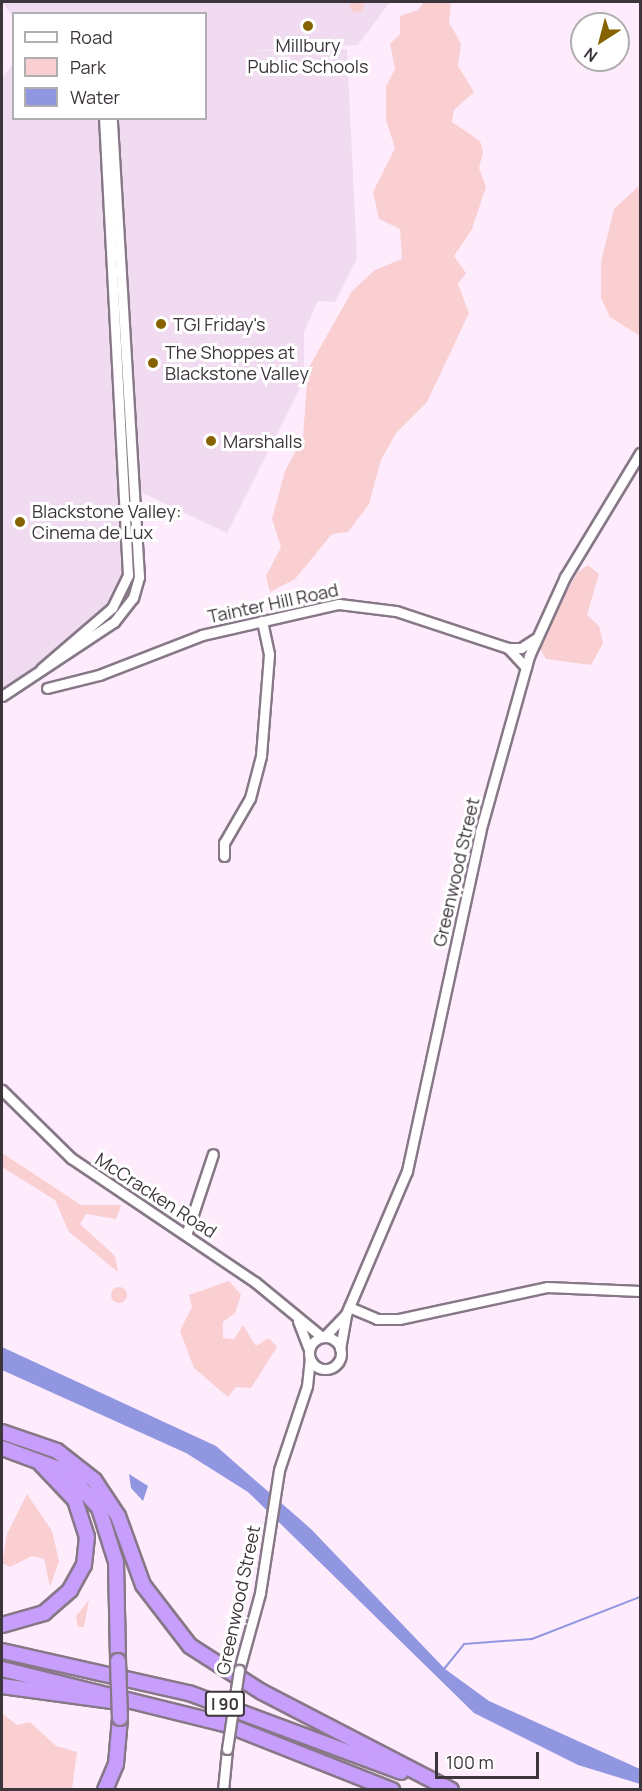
<!DOCTYPE html>
<html>
<head>
<meta charset="utf-8">
<style>
	body { margin:0 }
	#map { position:relative; width:642px; height:1791px; overflow:hidden; background:#feecfd; font-family:Manrope,sans-serif }
	div>[style] { position:absolute }
	.built>* { inset:0; background:#f1dbf0 }
	.green>* { inset:0; background:#f9cfd1 }
	.round { border-radius:50% }
	.water>* { inset:0; background:#9196e0 }
	.stream>* { height:2px; margin:-1px; padding:0 1px; transform-origin:1px; border-radius:1px; background:#9196e0 }
	.roads { filter:drop-shadow(2px 0 #877887) drop-shadow(-2px 0 #877887) drop-shadow(0 2px #877887) drop-shadow(0 -2px #877887) }
	.minor>* { height:9px; margin:-4.5px; padding:0 4.5px; transform-origin:4.5px; border-radius:4.5px; background:#fff }
	.minor>.ring { margin:-4.5px; padding:0; box-sizing:content-box; background:none; border:9px solid #fff; border-radius:50% }
	.highway>* { height:14px; margin:-7px; padding:0 7px; transform-origin:7px; border-radius:7px; background:#c79efb }
	.bridges { filter:drop-shadow(2px 0 #877887) drop-shadow(-2px 0 #877887) drop-shadow(0 2px #877887) drop-shadow(0 -2px #877887) }
	.minor-bridge>* { height:9px; margin:-4.5px; padding:0 4.5px; transform-origin:4.5px; border-radius:4.5px; background:#fff }
	.highway-bridge>* { height:14px; margin:-7px; padding:0 7px; transform-origin:7px; border-radius:7px; background:#c79efb }
	.dots>* { width:16px; height:16px; translate:-50% -50%; box-sizing:border-box; border:3px solid #fff; border-radius:50% }
	span { translate:-50% -50%; white-space:nowrap; text-align:center; line-height:1.15; -webkit-text-stroke:6px #fff; paint-order:stroke }
	.shield-label span { padding:2px 4px; background:#fff; border:2px solid; border-radius:4px; -webkit-text-stroke-width:0 }
	.shield-label { font-size:16px; color:#3c353c; font-weight:700 }
	.poi-label { font-size:18px; color:#3c353c }
	.left { translate:0 -50%; text-align:left }
	.street-label { font-size:18px; color:#3c353c }
	.frame { position:absolute; inset:0; border:3px solid #3c353c; pointer-events:none }
	.legend { position:absolute; left:12px; top:12px; width:195px; height:108px; box-sizing:border-box; background:#fff; border:2px solid #b1aeb1; margin:0; padding:8px 10px; list-style:none; font-size:18px; color:#3c353c }
	.legend li { display:flex; align-items:center; gap:12px; height:30px }
	.legend b { width:30px; border:2px solid #b1aeb1 }
	.north { position:absolute; left:570px; top:12px; width:60px; height:60px; box-sizing:border-box; background:#fff; border:2px solid #b1aeb1; border-radius:50%; rotate:216deg; font-size:16px; font-weight:700; line-height:24px; text-align:center; color:#3c353c }
	.north::after { content:''; display:block; margin:auto; width:21px; height:27px; background:#876300; clip-path:polygon(50% 0,100% 100%,50% 72%,0 100%) }
	.scale { position:absolute; left:435px; top:1752px; width:104px; height:27px; box-sizing:border-box; border:3px solid #3c353c; border-top:0; padding-left:8px; font-size:18px; line-height:21px; white-space:nowrap; color:#3c353c; -webkit-text-stroke:4px #fff; paint-order:stroke }
</style>
</head>
<body>
<div id="map">
	<div class="built">
		<i style="clip-path:polygon(2px 2px,390px 2px,358px 45px,251px 51px,347px 49px,357px 258px,335px 302px,318px 301px,304px 332px,304px 380px,227px 533px,124px 484px,128px 565px,112px 608px,2px 696px,2px 79px,13px 63px,14px 118px,206px 118px,206px 14px,13px 17px)"></i>
	</div>
	<div class="green">
		<i class="round" style="left:350px;top:-1px;width:14px;height:14px"></i>
		<i style="clip-path:polygon(424px 2px,451px 2px,449px 22px,461px 44px,458px 66px,474px 92px,454px 110px,452px 122px,480px 141px,483px 152px,479px 168px,486px 187px,472px 229px,454px 256px,466px 273px,458px 284px,469px 313px,427px 402px,396px 433px,381px 460px,369px 504px,348px 532px,332px 534px,295px 579px,270px 592px,266px 576px,281px 547px,272px 519px,285px 471px,303px 437px,308px 369px,352px 291px,375px 270px,402px 259px,400px 229px,379px 219px,373px 192px,395px 148px,386px 120px,386px 87px,395px 69px,390px 44px,400px 34px,400px 16px,418px 10px)"></i>
		<i style="clip-path:polygon(640px 185px,640px 336px,610px 317px,601px 298px,601px 262px,614px 209px)"></i>
		<i style="clip-path:polygon(588px 565px,599px 574px,587px 615px,599px 626px,603px 643px,591px 665px,546px 659px,539px 647px,552px 615px,578px 572px)"></i>
		<i style="clip-path:polygon(2px 1153px,81px 1205px,121px 1205px,116px 1219px,86px 1214px,80px 1224px,115px 1256px,118px 1272px,69px 1232px,55px 1200px,2px 1167px)"></i>
		<i style="clip-path:polygon(229px 1281px,241px 1295px,235px 1313px,223px 1322px,223px 1338px,234px 1339px,243px 1325px,256px 1346px,269px 1338px,277px 1347px,251px 1388px,236px 1387px,228px 1397px,194px 1368px,180px 1331px,192px 1307px,189px 1295px)"></i>
		<i class="round" style="left:111px;top:1287px;width:16px;height:16px"></i>
		<i style="clip-path:polygon(27px 1494px,52px 1531px,59px 1561px,50px 1587px,44px 1559px,32px 1556px,10px 1567px,2px 1563px,7px 1534px)"></i>
		<i style="clip-path:polygon(89px 1600px,84px 1627px,78px 1627px,76px 1616px)"></i>
		<i style="clip-path:polygon(2px 1713px,17px 1725px,30px 1722px,56px 1746px,77px 1752px,72px 1789px,2px 1789px)"></i>
	</div>
	<div class="water">
		<i style="clip-path:polygon(2px 1347px,216px 1446px,311px 1529px,445px 1669px,489px 1701px,640px 1769px,640px 1784px,578px 1765px,474px 1713px,248px 1492px,186px 1453px,2px 1370px)"></i>
		<i style="clip-path:polygon(129px 1474px,148px 1486px,143px 1501px,131px 1488px)"></i>
	</div>
	<div class="stream">
		<i style="left:444px;top:1669px;width:32px;rotate:-51deg"></i>
		<i style="left:464px;top:1644px;width:68px;rotate:-4.2deg"></i>
		<i style="left:532px;top:1639px;width:116px;rotate:-21.3deg"></i>
	</div>
	<div class="roads">
		<div class="minor">
			<i style="left:508px;top:648px;width:26px;rotate:47deg"></i>
			<i style="left:41px;top:669px;width:94px;rotate:-40.7deg"></i>
			<i style="left:112px;top:608px;width:37px;rotate:-64deg"></i>
			<i style="left:128px;top:575px;width:458px;rotate:-93deg"></i>
			<i style="left:47px;top:688px;width:54px;rotate:-14deg"></i>
			<i style="left:99px;top:675px;width:110px;rotate:-21.2deg"></i>
			<i style="left:202px;top:635px;width:140px;rotate:-12.8deg"></i>
			<i style="left:339px;top:604px;width:57px;rotate:7deg"></i>
			<i style="left:396px;top:611px;width:118px;rotate:18.3deg"></i>
			<i style="left:508px;top:648px;width:13px"></i>
			<i style="left:521px;top:648px;width:17px;rotate:-33deg"></i>
			<i style="left:2px;top:696px;width:134px;rotate:-33.5deg"></i>
			<i style="left:114px;top:622px;width:31px;rotate:-52deg"></i>
			<i style="left:133px;top:598px;width:22px;rotate:-74deg"></i>
			<i style="left:139px;top:577px;width:460px;rotate:-93.4deg"></i>
			<i style="left:224px;top:856px;width:13px;rotate:-90deg"></i>
			<i style="left:224px;top:843px;width:52px;rotate:-60deg"></i>
			<i style="left:250px;top:798px;width:43px;rotate:-75.3deg"></i>
			<i style="left:261px;top:756px;width:102px;rotate:-85.5deg"></i>
			<i style="left:269px;top:654px;width:34px;rotate:-102deg"></i>
			<i style="left:2px;top:1090px;width:97px;rotate:44.6deg"></i>
			<i style="left:71px;top:1158px;width:222px;rotate:34deg"></i>
			<i style="left:255px;top:1282px;width:87px;rotate:39.4deg"></i>
			<i style="left:186px;top:1235px;width:85px;rotate:-71.6deg"></i>
			<i style="left:349px;top:1307px;width:30px;rotate:23deg"></i>
			<i style="left:377px;top:1319px;width:22px"></i>
			<i style="left:399px;top:1319px;width:151px;rotate:-12.2deg"></i>
			<i style="left:547px;top:1287px;width:93px;rotate:2.5deg"></i>
			<i style="left:298px;top:1321px;width:30px;rotate:69deg"></i>
			<i style="left:324px;top:1337px;width:32px;rotate:-46deg"></i>
			<i class="ring" style="left:309px;top:1337px;width:23px;height:23px"></i>
			<i style="left:340px;top:1349px;width:36px;rotate:-80deg"></i>
			<i style="left:346px;top:1314px;width:155px;rotate:-66.9deg"></i>
			<i style="left:407px;top:1171px;width:347px;rotate:-77.8deg"></i>
			<i style="left:480px;top:832px;width:183px;rotate:-74.4deg"></i>
			<i style="left:529px;top:656px;width:87px;rotate:-65.5deg"></i>
			<i style="left:565px;top:577px;width:145px;rotate:-58.8deg"></i>
			<i style="left:239px;top:1670px;width:80px;rotate:-74.7deg"></i>
			<i style="left:260px;top:1593px;width:124px;rotate:-81.2deg"></i>
			<i style="left:279px;top:1470px;width:89px;rotate:-71.6deg"></i>
			<i style="left:307px;top:1386px;width:27px;rotate:-84deg"></i>
			<i style="left:223px;top:1790px;width:41px;rotate:-84.4deg"></i>
		</div>
		<div class="highway">
			<i style="left:2px;top:1432px;width:58px;rotate:19.1deg"></i>
			<i style="left:57px;top:1451px;width:47px;rotate:38.1deg"></i>
			<i style="left:94px;top:1480px;width:43px;rotate:56.3deg"></i>
			<i style="left:118px;top:1516px;width:73px;rotate:70.1deg"></i>
			<i style="left:143px;top:1585px;width:77px;rotate:52.4deg"></i>
			<i style="left:190px;top:1646px;width:85px;rotate:32.6deg"></i>
			<i style="left:262px;top:1692px;width:213px;rotate:27.4deg"></i>
			<i style="left:2px;top:1448px;width:69px;rotate:20.3deg"></i>
			<i style="left:67px;top:1472px;width:48px;rotate:48.4deg"></i>
			<i style="left:99px;top:1508px;width:57px;rotate:72.5deg"></i>
			<i style="left:116px;top:1562px;width:99px;rotate:88.8deg"></i>
			<i style="left:2px;top:1625px;width:44px;rotate:-15.9deg"></i>
			<i style="left:44px;top:1613px;width:35px;rotate:-41deg"></i>
			<i style="left:70px;top:1590px;width:29px;rotate:-61deg"></i>
			<i style="left:84px;top:1565px;width:28px;rotate:-84deg"></i>
			<i style="left:87px;top:1537px;width:39px;rotate:-108deg"></i>
			<i style="left:75px;top:1500px;width:50px;rotate:-133.4deg"></i>
			<i style="left:2px;top:1651px;width:192px;rotate:12.7deg"></i>
			<i style="left:189px;top:1693px;width:226px;rotate:20.4deg"></i>
			<i style="left:2px;top:1669px;width:230px;rotate:13.9deg"></i>
			<i style="left:225px;top:1724px;width:180px;rotate:21.6deg"></i>
			<i style="left:2px;top:1686px;width:111px;rotate:7.8deg"></i>
			<i style="left:105px;top:1790px;width:28px;rotate:-67deg"></i>
			<i style="left:116px;top:1764px;width:46px;rotate:-85deg"></i>
		</div>
	</div>
	<div class="bridges">
		<div class="minor-bridge">
			<i style="left:227px;top:1749px;width:80px;rotate:-81.4deg"></i>
		</div>
		<div class="highway-bridge">
			<i style="left:118px;top:1661px;width:57px;rotate:88deg"></i>
		</div>
	</div>
	<div class="dots">
		<i style="left:308px;top:26px;background:#876300"></i>
		<i style="left:161px;top:324px;background:#876300"></i>
		<i style="left:153px;top:363px;background:#876300"></i>
		<i style="left:211px;top:441px;background:#876300"></i>
		<i style="left:20px;top:522px;background:#876300"></i>
	</div>
	<div class="shield-label">
		<span style="left:225px;top:1704px">I 90</span>
	</div>
	<div class="poi-label">
		<span style="left:308px;top:56px">Millbury<br>Public Schools</span>
		<span class="left" style="left:173px;top:324px">TGI Friday's</span>
		<span class="left" style="left:165px;top:363px">The Shoppes at<br>Blackstone Valley</span>
		<span class="left" style="left:223px;top:441px">Marshalls</span>
		<span class="left" style="left:32px;top:522px">Blackstone Valley:<br>Cinema de Lux</span>
	</div>
	<div class="street-label">
		<span style="left:273px;top:603px;rotate:-12deg">Tainter Hill Road</span>
		<span style="left:456px;top:872px;rotate:-77deg">Greenwood Street</span>
		<span style="left:156px;top:1195px;rotate:33deg">McCracken Road</span>
		<span style="left:238px;top:1600px;rotate:-78deg">Greenwood Street</span>
	</div>
	<div class="frame"></div>
	<ul class="legend">
	<li><b style="height:8px;background:#fff"></b>Road</li>
	<li><b style="height:16px;background:#f9cfd1"></b>Park</li>
	<li><b style="height:16px;background:#9196e0"></b>Water</li>
	</ul>
	<div class="north">N</div>
	<div class="scale">100 m</div>
</div>
</body>
</html>
